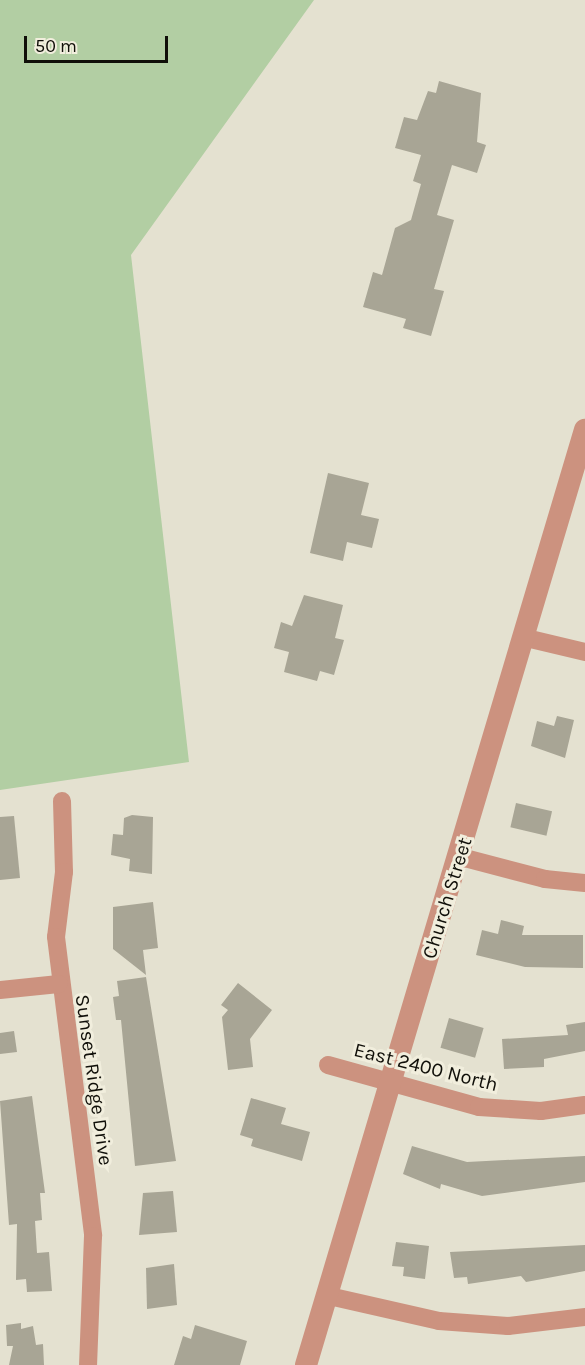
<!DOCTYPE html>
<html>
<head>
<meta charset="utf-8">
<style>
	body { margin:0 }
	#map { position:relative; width:585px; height:1365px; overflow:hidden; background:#e4e1d0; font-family:Karla,sans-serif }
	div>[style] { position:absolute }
	.green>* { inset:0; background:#b2cea3 }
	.building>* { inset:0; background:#a8a595; transform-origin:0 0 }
	.minor>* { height:18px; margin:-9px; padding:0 9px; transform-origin:9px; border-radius:9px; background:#cc927f }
	.tertiary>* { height:22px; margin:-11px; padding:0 11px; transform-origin:11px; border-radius:11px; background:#cc927f }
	span { translate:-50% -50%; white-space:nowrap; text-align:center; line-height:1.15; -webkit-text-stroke:6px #f1eedd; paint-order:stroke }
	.street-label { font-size:20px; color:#100f09 }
	.scale { position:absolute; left:24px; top:36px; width:144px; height:27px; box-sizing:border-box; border:3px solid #100f09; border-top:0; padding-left:8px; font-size:18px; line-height:21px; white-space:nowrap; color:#100f09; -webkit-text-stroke:4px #f1eedd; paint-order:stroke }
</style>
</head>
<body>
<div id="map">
	<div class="green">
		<i style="clip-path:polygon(0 0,314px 0,131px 255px,189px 762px,0 790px)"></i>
	</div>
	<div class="building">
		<i style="clip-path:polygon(439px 81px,481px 93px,477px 142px,486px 145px,477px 173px,452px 165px,437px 215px,454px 220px,434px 289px,444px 291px,431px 336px,403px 328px,406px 319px,363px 307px,373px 272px,382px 275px,395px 228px,411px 220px,421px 184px,413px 181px,421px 155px,395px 148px,404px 117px,417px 120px,428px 91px,436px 93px)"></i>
		<i style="clip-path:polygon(328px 473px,369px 483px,361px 515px,379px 519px,372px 548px,347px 542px,343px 561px,310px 553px)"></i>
		<i style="clip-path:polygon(304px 595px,343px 605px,335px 638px,344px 640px,334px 675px,320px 671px,317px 681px,284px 672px,289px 652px,274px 648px,281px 622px,292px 626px)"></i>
		<i style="clip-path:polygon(557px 716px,574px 720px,565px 758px,531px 746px,537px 721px,554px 726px)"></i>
		<i style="left:516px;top:803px;width:37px;height:25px;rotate:13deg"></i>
		<i style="clip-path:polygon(132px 815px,153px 817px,152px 874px,129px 871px,130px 859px,111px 855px,113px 834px,123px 835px,124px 818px)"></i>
		<i style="clip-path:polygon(14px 816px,20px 878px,0 880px,0 817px)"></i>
		<i style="clip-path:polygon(153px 902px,158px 948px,143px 950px,146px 975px,113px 949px,113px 907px)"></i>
		<i style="clip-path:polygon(501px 920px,524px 926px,522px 935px,583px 935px,583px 968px,525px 967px,476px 955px,482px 930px,498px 934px)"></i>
		<i style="clip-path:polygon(146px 977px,176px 1161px,135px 1166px,121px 1020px,116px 1020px,113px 997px,119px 996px,117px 981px)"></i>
		<i style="clip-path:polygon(238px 983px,272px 1010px,250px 1039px,253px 1067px,228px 1070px,222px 1017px,228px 1010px,221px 1005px)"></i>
		<i style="left:449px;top:1018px;width:36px;height:31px;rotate:16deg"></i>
		<i style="clip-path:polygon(585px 1022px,585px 1051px,544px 1059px,544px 1067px,504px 1069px,502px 1039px,568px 1035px,566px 1025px)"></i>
		<i style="clip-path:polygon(14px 1031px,17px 1052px,0 1054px,0 1033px)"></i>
		<i style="clip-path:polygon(32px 1096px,45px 1193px,40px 1193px,42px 1220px,35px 1221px,37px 1253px,49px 1252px,52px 1291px,27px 1292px,26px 1279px,16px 1280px,17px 1224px,9px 1225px,0 1101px)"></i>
		<i style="clip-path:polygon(251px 1098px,286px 1108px,281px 1124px,310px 1132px,302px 1161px,251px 1146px,253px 1139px,240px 1135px)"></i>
		<i style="clip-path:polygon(412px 1146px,467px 1162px,585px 1156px,585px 1182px,482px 1196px,441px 1184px,440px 1189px,403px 1174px)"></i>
		<i style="clip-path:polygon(173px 1191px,177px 1232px,139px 1235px,143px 1193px)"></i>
		<i style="clip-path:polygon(396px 1242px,429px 1246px,425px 1279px,403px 1276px,404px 1267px,392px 1266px)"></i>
		<i style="clip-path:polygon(585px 1245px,585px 1271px,526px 1282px,521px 1276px,468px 1284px,467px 1277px,454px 1278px,450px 1252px)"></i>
		<i style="clip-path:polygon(174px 1264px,177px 1305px,147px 1309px,146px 1268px)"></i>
		<i style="clip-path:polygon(21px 1323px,21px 1329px,33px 1326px,36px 1345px,43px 1344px,44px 1365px,9px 1365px,13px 1346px,7px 1346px,6px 1325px)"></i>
		<i style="clip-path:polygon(195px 1325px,247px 1341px,240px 1365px,174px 1365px,183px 1336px,191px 1339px)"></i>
	</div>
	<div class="minor">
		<i style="left:522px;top:637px;width:65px;rotate:13.4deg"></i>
		<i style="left:62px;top:801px;width:71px;rotate:88.4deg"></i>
		<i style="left:64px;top:872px;width:65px;rotate:97deg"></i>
		<i style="left:56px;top:937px;width:301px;rotate:82.9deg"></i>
		<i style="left:93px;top:1236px;width:129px;rotate:92.2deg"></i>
		<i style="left:461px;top:857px;width:87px;rotate:14.7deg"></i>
		<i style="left:545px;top:879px;width:40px;rotate:5.7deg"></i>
		<i style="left:0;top:990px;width:59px;rotate:-5.8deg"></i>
		<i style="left:328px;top:1065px;width:157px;rotate:15.5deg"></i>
		<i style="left:479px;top:1107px;width:62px;rotate:3.7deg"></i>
		<i style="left:541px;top:1111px;width:44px;rotate:-7.8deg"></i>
		<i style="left:329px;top:1296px;width:113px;rotate:12.8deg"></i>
		<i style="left:439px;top:1321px;width:69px;rotate:4.1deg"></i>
		<i style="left:508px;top:1326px;width:78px;rotate:-6.7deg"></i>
	</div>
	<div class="tertiary">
		<i style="left:306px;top:1365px;width:976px;rotate:-73.39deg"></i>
	</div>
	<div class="street-label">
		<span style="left:447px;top:898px;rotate:-73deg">Church Street</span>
		<span style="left:426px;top:1067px;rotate:14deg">East 2400 North</span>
		<span style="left:94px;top:1080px;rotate:82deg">Sunset Ridge Drive</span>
	</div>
	<div class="scale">50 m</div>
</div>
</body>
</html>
